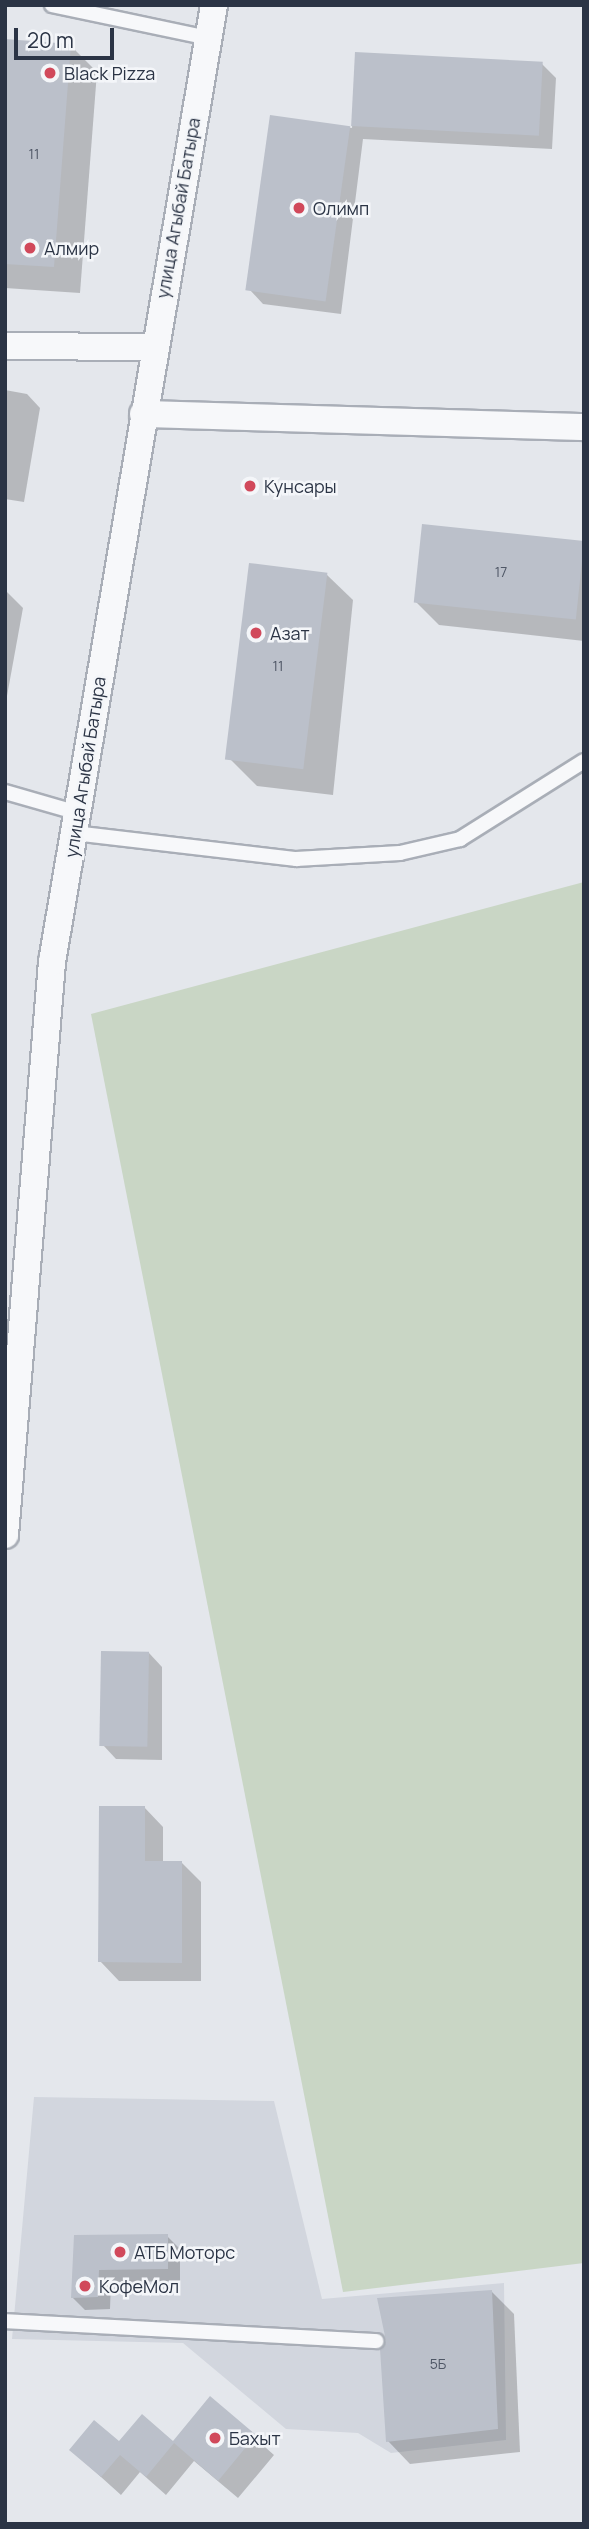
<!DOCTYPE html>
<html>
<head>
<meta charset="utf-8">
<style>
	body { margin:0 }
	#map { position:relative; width:589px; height:2529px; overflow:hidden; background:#e4e7ec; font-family:Manrope,sans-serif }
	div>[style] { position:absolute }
	.built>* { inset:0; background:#d2d6de }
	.green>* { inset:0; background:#c9d6c5 }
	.shadow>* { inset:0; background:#0003 }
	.building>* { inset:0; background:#bbc0ca; transform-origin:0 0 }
	.roads { filter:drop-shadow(2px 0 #a9aeb7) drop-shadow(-2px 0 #a9aeb7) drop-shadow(0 2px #a9aeb7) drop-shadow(0 -2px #a9aeb7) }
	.lane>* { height:14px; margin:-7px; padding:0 7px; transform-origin:7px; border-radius:7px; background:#f7f8fa }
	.street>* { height:26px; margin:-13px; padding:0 13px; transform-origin:13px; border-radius:13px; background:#f7f8fa }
	.dots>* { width:19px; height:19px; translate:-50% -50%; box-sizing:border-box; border:4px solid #f4f6f9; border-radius:50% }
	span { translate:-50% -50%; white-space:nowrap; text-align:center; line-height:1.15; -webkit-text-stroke:5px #f4f6f9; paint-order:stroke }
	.number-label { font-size:14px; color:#4f5766 }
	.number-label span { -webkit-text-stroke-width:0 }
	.poi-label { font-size:18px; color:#2b3445 }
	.left { translate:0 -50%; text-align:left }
	.street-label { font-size:18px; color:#2b3445 }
	.frame { position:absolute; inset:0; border:7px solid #2b3445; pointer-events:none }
	.scale { position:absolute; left:14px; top:28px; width:100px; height:32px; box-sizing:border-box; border:4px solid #2b3445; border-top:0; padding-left:9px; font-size:21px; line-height:24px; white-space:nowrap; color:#2b3445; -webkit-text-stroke:5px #f4f6f9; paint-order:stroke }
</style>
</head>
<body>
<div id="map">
	<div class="built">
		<i style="clip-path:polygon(34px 2097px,274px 2101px,322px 2299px,504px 2283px,506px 2440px,391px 2453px,358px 2433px,286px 2429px,183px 2343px,12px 2339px)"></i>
	</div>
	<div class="green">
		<i style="clip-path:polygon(584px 882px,584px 2263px,343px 2292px,91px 1014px)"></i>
	</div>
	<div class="shadow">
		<i style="clip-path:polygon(5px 41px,71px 46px,97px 72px,80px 293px,5px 288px)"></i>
		<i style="clip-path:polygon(356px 54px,542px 64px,556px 78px,552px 149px,363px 139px,341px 314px,263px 304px,250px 290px,272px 117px,352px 128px)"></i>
		<i style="clip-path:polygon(5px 390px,27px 394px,40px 408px,24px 502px,5px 499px)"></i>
		<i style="clip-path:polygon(584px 543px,584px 641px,439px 625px,416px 602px)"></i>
		<i style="clip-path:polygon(326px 574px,353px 600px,333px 795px,257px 786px,230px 759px)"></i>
		<i style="clip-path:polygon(5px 590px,23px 608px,7px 696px,5px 696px)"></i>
		<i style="clip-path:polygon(149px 1653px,162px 1667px,162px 1760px,116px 1759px,103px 1745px)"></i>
		<i style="clip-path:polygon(144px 1807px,163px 1827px,163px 1863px,182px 1863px,201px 1882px,201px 1981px,119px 1981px,100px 1961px)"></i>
		<i style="clip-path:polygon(167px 2236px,180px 2249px,180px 2281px,111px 2282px,110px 2309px,85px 2310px,72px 2297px,76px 2237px)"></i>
		<i style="clip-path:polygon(492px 2292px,514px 2314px,520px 2452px,410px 2464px,388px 2441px)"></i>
		<i style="clip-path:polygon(211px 2399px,274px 2455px,238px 2498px,194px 2461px,166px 2495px,140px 2472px,121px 2495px,71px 2450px,174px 2443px)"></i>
	</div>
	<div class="building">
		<i style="clip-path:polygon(5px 39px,71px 44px,54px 267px,5px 264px)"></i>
		<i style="left:355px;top:52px;width:188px;height:74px;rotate:3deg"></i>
		<i style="left:270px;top:115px;width:81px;height:177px;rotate:8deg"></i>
		<i style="left:422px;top:524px;width:163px;height:79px;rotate:6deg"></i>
		<i style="left:249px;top:563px;width:79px;height:198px;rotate:7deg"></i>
		<i style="left:101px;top:1651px;width:48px;height:95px;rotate:1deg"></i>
		<i style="clip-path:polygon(99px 1806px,145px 1806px,145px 1861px,182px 1861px,182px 1963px,98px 1962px)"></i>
		<i style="clip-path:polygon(168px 2234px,168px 2269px,99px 2270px,98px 2297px,71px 2298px,74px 2235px)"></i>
		<i style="clip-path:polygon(492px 2290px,498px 2429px,386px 2442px,380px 2349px,386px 2341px,377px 2298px)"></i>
		<i style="clip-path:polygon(210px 2396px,256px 2435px,218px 2481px,174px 2443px,146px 2477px,120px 2455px,101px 2477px,69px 2450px,94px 2420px,119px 2441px,142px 2414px,173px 2441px)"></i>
	</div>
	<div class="roads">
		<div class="lane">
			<i style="left:52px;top:5px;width:159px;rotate:11.9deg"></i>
			<i style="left:5px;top:792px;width:76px;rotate:16deg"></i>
			<i style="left:74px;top:833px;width:224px;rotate:6.7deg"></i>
			<i style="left:296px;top:859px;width:104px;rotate:-3.3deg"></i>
			<i style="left:400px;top:853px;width:62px;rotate:-13.1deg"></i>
			<i style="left:460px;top:839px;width:146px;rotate:-32.2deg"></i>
			<i style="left:5px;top:2321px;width:372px;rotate:3.1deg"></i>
		</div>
		<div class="street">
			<i style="left:5px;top:346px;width:149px;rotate:0.4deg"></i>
			<i style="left:143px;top:414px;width:441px;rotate:1.7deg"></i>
			<i style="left:5px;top:1535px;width:575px;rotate:-85.31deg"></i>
			<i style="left:52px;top:962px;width:971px;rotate:-80.39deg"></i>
		</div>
	</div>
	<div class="dots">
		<i style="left:50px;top:73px;background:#d1495b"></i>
		<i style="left:299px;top:208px;background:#d1495b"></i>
		<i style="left:30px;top:248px;background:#d1495b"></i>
		<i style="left:250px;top:486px;background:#d1495b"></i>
		<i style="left:256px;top:633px;background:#d1495b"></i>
		<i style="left:120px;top:2252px;background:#d1495b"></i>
		<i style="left:85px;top:2286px;background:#d1495b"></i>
		<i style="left:215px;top:2438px;background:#d1495b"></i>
	</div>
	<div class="number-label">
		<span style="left:34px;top:154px">11</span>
		<span style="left:501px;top:572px">17</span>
		<span style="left:278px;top:666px">11</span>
		<span style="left:438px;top:2364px">5Б</span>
	</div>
	<div class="poi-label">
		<span class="left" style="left:64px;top:73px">Black Pizza</span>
		<span class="left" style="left:313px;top:208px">Олимп</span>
		<span class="left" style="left:44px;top:248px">Алмир</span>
		<span class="left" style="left:264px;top:486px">Кунсары</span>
		<span class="left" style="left:270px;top:633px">Азат</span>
		<span class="left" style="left:134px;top:2252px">АТБ Моторс</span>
		<span class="left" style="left:99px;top:2286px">КофеМол</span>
		<span class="left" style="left:229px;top:2438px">Бахыт</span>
	</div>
	<div class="street-label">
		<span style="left:178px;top:208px;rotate:-80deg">улица Агыбай Батыра</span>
		<span style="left:85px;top:767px;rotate:-81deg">улица Агыбай Батыра</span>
	</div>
	<div class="frame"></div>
	<div class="scale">20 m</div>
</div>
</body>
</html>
